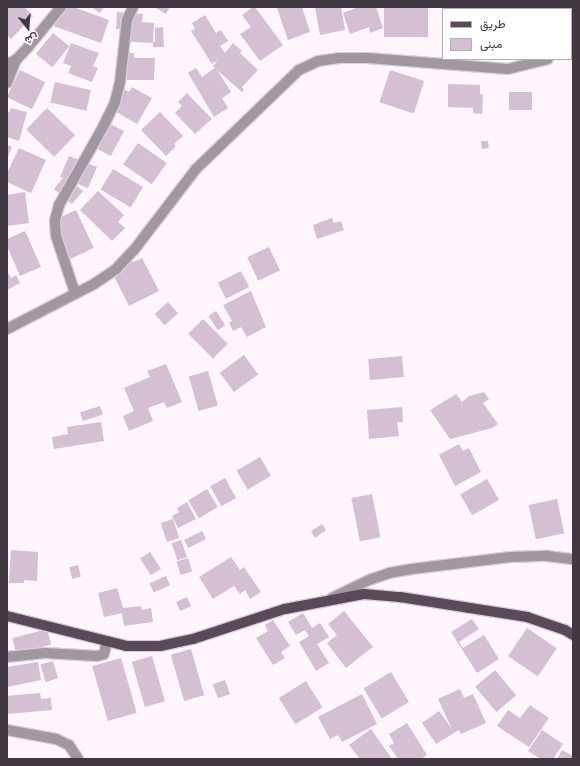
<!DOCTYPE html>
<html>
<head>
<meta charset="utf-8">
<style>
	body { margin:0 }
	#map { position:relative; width:580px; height:766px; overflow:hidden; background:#fef5fd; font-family:"Playfair Display",Vazirmatn,serif }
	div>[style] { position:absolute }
	.building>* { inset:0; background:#d4bfd3; transform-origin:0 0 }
	.roads { filter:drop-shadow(1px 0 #d8cfd7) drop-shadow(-1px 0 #d8cfd7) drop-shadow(0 1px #d8cfd7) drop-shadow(0 -1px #d8cfd7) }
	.minor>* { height:10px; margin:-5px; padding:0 5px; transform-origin:5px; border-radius:5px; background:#a097a0 }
	.major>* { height:10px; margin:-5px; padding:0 5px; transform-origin:5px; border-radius:5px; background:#594959 }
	span { translate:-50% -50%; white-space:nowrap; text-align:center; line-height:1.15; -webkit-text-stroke:3px #fff; paint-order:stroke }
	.frame { position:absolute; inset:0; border:8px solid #413841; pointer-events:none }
	.legend { position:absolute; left:442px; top:8px; width:130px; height:52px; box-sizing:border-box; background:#fff; border:1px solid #b3afb3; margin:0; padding:5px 7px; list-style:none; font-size:12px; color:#413841 }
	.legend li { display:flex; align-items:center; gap:8px; height:20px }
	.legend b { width:20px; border:1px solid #b3afb3 }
	.north { position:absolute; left:8px; top:8px; width:40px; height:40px; -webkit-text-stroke:3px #fff; paint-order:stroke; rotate:163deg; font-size:11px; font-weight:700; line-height:16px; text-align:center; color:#413841 }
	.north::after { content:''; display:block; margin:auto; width:14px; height:18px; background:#413841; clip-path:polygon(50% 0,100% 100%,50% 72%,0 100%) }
</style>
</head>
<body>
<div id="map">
	<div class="building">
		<i style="clip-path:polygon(7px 7px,24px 7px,33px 16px,11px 39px,7px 35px)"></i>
		<i style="clip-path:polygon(54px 7px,73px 7px,109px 20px,101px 43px,48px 24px)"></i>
		<i style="clip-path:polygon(91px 7px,104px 7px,100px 13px)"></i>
		<i style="clip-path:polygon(154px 7px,170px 7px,166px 14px)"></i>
		<i style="clip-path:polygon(253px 7px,255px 7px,283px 45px,260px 61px,240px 34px,251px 27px,242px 15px)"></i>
		<i style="clip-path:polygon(281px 7px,302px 7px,310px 32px,288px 40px,277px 8px)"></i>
		<i style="clip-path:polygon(315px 7px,341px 7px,345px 30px,320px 35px)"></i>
		<i style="clip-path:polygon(359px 7px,376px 7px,383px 28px,370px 33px,369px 27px,350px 34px,343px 13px)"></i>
		<i style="left:384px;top:7px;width:44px;height:30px"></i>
		<i style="clip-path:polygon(472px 7px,472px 9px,456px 9px,456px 8px)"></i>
		<i style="clip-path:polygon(543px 7px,567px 7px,568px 9px,540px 9px)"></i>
		<i style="clip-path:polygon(117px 12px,143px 14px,142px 22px,154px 23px,153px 42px,155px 42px,155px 28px,163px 27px,164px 47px,153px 47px,153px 43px,120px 41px,121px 29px,116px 29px)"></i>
		<i style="clip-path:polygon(205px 15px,216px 33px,221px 30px,228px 41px,220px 46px,225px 53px,233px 43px,242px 51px,240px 53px,258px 70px,242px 87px,244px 90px,242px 92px,217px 70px,231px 92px,222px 98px,228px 108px,214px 117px,188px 73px,196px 68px,202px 77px,215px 68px,213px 66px,218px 60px,212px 64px,191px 31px,195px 29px,192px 23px)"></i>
		<i style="left:53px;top:33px;width:21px;height:27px;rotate:39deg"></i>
		<i style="clip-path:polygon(71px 43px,99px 53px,93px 66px,98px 68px,92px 82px,68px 73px,71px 66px,63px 63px)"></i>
		<i style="clip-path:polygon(120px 53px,134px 53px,134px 58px,155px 58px,154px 80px,120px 80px)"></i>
		<i style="left:20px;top:70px;width:28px;height:30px;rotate:26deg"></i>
		<i style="left:390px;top:70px;width:36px;height:34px;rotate:18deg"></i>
		<i style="left:55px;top:82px;width:37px;height:21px;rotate:13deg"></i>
		<i style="clip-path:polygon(448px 84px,480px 85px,480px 94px,483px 94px,482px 114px,473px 113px,473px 108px,448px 107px)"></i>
		<i style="clip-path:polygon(120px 87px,129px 92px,132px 87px,152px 98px,137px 124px,108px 107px)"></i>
		<i style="left:509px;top:92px;width:23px;height:18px"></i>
		<i style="clip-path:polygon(187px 93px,212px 119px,195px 134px,175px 113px,182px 106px,178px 102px)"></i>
		<i style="clip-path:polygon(11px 108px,27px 112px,19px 141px,7px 137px,7px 112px,9px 112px)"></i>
		<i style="left:47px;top:108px;width:39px;height:30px;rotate:44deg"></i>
		<i style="clip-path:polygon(160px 112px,183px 136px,174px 144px,176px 146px,166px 156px,141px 130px)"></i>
		<i style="left:101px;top:119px;width:26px;height:28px;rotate:28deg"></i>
		<i style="clip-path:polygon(481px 141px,488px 141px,489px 148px,482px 149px)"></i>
		<i style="left:138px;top:143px;width:35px;height:26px;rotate:35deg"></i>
		<i style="clip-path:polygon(7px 145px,12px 147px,7px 159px)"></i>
		<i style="clip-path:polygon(19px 148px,46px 160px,31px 193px,7px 182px,7px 173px)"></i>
		<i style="clip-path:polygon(69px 156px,97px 167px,88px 188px,71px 181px,83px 191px,72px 204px,54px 189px,63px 178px,60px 177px)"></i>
		<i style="left:113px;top:169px;width:35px;height:24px;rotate:31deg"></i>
		<i style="clip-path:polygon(98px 191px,124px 215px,118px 222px,125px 228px,112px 241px,80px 210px)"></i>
		<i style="clip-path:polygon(25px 192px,29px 223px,7px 226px,7px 195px)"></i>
		<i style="left:76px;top:210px;width:42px;height:29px;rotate:65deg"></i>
		<i style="clip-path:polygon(332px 218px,334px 223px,341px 221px,344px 230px,317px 239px,313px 225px)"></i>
		<i style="clip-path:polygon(25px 231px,41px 267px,20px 276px,7px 246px,7px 239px)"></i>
		<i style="left:269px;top:247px;width:26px;height:24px;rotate:65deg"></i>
		<i style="clip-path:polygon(131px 258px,133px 262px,142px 258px,159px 291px,129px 306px,110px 268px)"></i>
		<i style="clip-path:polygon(7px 271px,11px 278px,16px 275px,20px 283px,7px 290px)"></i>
		<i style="left:241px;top:271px;width:18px;height:26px;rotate:63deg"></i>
		<i style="clip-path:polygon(251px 291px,266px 327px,247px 337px,241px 327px,233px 331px,229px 322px,232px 321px,223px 305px)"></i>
		<i style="left:168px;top:302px;width:15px;height:18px;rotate:48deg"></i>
		<i style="left:216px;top:311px;width:17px;height:9px;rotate:57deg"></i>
		<i style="left:203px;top:319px;width:35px;height:21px;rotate:45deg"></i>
		<i style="left:244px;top:355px;width:24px;height:30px;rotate:54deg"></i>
		<i style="left:402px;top:356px;width:21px;height:34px;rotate:85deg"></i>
		<i style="clip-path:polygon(166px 364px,182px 402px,167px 408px,164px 402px,148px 408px,153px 421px,129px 431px,123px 416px,134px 411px,124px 388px,150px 377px,147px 371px)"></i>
		<i style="left:208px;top:371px;width:36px;height:20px;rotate:74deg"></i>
		<i style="clip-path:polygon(484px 392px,489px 399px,483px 403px,498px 424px,492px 428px,450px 439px,430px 410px,456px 394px,462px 402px,469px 396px)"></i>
		<i style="left:100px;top:406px;width:9px;height:21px;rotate:72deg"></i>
		<i style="clip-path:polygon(402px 407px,403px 422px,397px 422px,399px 436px,369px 439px,367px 410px)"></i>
		<i style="clip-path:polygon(101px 422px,104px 441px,54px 449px,52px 437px,68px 434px,67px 427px)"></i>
		<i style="clip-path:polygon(459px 444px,463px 451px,469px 448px,481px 472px,455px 486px,439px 455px)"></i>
		<i style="left:260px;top:457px;width:22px;height:27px;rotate:60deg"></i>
		<i style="left:225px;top:478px;width:23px;height:17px;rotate:61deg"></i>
		<i style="left:487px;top:479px;width:24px;height:31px;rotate:60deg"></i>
		<i style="left:207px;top:489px;width:21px;height:22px;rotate:59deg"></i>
		<i style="left:372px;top:494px;width:44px;height:21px;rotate:79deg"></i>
		<i style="left:557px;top:499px;width:35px;height:29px;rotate:78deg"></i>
		<i style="clip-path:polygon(187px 502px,196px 519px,178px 528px,172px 516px,179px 512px,177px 508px)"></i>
		<i style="left:173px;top:519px;width:20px;height:13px;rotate:72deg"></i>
		<i style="clip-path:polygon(322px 524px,326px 530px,315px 538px,311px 531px)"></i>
		<i style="left:202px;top:531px;width:9px;height:20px;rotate:63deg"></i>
		<i style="left:181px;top:540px;width:18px;height:10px;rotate:71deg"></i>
		<i style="clip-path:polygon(11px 550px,38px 552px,37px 581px,24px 580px,24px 583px,9px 583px)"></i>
		<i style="left:150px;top:552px;width:20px;height:12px;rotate:57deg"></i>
		<i style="clip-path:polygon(231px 557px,240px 570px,244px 567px,261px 592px,250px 599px,245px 590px,240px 594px,234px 586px,213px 599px,199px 577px)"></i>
		<i style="left:188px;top:558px;width:14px;height:12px;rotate:73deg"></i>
		<i style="left:78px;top:565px;width:12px;height:9px;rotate:76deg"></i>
		<i style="left:166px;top:576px;width:10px;height:18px;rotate:66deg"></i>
		<i style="clip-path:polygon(117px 588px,123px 608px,141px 606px,142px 610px,151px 608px,153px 622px,124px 626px,122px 613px,104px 617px,98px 593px)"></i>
		<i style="left:187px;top:597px;width:10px;height:12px;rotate:66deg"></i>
		<i style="clip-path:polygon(344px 611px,373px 647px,346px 668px,327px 643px,337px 635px,328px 624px)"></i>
		<i style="clip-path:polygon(303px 613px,312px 628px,320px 623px,329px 637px,317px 644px,329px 663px,316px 671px,299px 642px,309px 636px,305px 630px,296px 635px,288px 622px)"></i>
		<i style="clip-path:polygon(472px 619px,479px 629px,459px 642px,463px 648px,484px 635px,499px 659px,477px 673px,451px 632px)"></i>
		<i style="clip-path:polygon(273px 620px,290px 646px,281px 652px,285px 658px,273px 665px,256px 638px,268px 631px,265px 625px)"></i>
		<i style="left:527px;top:628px;width:36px;height:34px;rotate:34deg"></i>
		<i style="left:47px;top:629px;width:16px;height:36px;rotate:75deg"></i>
		<i style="left:191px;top:649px;width:48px;height:21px;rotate:74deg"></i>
		<i style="left:152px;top:656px;width:47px;height:21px;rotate:74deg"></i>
		<i style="left:121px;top:658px;width:57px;height:30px;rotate:74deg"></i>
		<i style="left:53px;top:661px;width:18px;height:13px;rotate:74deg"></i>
		<i style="clip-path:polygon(38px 662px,41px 680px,7px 687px,7px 667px)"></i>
		<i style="left:495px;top:670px;width:33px;height:26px;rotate:50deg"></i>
		<i style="left:391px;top:672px;width:35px;height:32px;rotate:59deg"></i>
		<i style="left:225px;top:680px;width:15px;height:13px;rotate:70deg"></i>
		<i style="left:306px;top:681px;width:31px;height:32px;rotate:58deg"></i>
		<i style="clip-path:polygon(460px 689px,464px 698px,473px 694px,486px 723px,461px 734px,459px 730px,436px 744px,422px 723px,439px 711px,452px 729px,438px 699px)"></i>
		<i style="clip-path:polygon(40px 693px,41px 699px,51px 698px,52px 710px,7px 714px,7px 696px)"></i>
		<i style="clip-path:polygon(362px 694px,377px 724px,342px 742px,338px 735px,330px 739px,318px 717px)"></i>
		<i style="clip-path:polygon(530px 705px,549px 718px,529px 747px,497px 726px,508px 710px,520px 718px)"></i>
		<i style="clip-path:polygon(407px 723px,427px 755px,421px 759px,398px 759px,389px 746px,394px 743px,389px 734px)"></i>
		<i style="clip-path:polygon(371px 729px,392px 759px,360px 759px,349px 745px)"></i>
		<i style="clip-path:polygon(542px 730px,563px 744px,553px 759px,541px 759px,528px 751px)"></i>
		<i style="clip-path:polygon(562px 750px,573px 756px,573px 759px,557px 759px)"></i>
	</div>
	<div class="roads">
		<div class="minor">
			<i style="left:571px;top:44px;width:2px;rotate:-27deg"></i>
			<i style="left:7px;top:64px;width:10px;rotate:-24deg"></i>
			<i style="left:16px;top:60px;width:18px;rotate:-47deg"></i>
			<i style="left:28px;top:47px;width:52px;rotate:-50.5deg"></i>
			<i style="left:7px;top:83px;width:25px;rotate:-69deg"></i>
			<i style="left:75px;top:293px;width:60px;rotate:-108.4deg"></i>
			<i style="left:56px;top:236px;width:16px;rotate:-94deg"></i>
			<i style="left:55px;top:220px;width:16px;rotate:-75deg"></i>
			<i style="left:59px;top:205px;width:92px;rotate:-60.6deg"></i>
			<i style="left:104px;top:125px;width:25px;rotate:-64deg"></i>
			<i style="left:115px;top:102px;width:21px;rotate:-76deg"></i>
			<i style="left:120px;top:82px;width:62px;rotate:-83.6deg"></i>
			<i style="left:127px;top:20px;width:14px;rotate:-65deg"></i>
			<i style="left:7px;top:329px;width:98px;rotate:-27.3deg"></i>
			<i style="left:94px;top:284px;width:27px;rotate:-34deg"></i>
			<i style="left:116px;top:269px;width:26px;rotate:-47deg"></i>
			<i style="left:134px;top:250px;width:102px;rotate:-52.6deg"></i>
			<i style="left:196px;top:169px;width:143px;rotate:-43.9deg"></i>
			<i style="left:299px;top:70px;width:21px;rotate:-25deg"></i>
			<i style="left:318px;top:61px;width:21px;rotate:-8deg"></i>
			<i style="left:339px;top:58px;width:29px"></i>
			<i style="left:368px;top:58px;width:140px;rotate:4.5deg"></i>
			<i style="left:508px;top:69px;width:41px;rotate:-14deg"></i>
			<i style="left:332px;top:598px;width:41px;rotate:-25.9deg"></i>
			<i style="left:369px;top:580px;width:21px;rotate:-19deg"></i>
			<i style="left:389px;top:573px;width:23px;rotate:-10deg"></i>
			<i style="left:412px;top:569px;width:99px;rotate:-7deg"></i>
			<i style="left:510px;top:557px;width:37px;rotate:-2deg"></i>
			<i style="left:547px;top:556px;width:26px;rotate:7deg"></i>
			<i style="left:7px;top:657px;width:38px;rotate:-6deg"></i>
			<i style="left:45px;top:653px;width:52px;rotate:3.3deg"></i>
			<i style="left:97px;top:656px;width:7px;rotate:-16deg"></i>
			<i style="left:104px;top:654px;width:13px;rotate:-77deg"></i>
			<i style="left:7px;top:730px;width:50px;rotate:10.4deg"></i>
			<i style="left:56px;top:739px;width:14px;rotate:25deg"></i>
			<i style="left:69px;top:745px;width:17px;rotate:57deg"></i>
		</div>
		<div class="major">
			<i style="left:7px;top:616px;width:123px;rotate:14.1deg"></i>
			<i style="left:126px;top:646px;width:34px"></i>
			<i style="left:160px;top:646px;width:34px;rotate:-12deg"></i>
			<i style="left:193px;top:639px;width:97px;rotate:-18.1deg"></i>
			<i style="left:285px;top:609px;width:80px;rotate:-10.8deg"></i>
			<i style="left:364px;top:594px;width:36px;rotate:5deg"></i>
			<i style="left:400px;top:597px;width:129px;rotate:8.9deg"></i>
			<i style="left:527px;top:617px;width:40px;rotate:18.9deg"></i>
			<i style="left:565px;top:630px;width:9px;rotate:32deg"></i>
		</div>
	</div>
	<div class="frame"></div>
	<ul class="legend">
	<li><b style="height:5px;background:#594959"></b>طريق</li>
	<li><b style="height:11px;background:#d4bfd3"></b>مبنى</li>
	</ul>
	<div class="north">ش</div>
</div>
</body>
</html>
